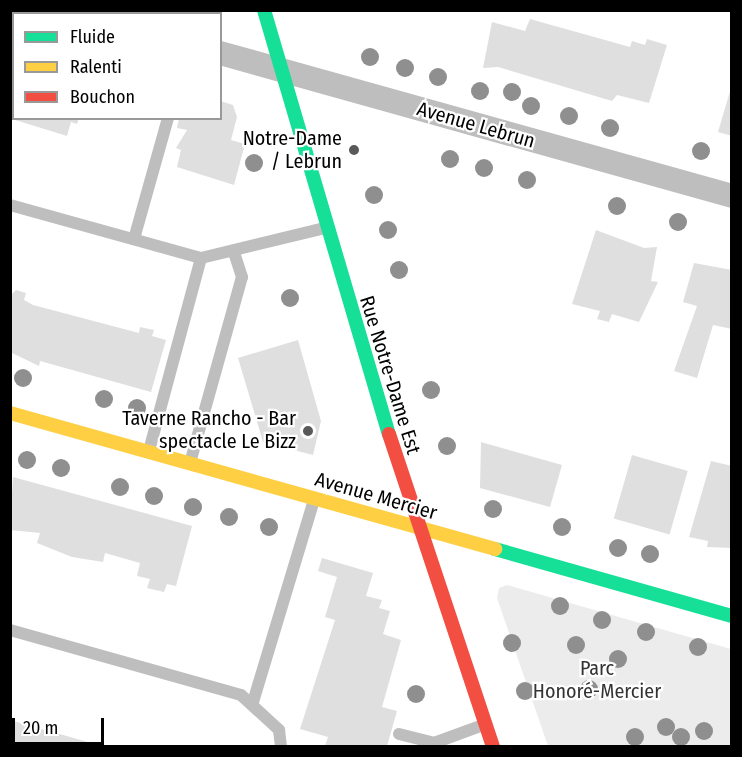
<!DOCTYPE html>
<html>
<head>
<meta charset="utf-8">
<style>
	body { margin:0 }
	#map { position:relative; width:742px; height:757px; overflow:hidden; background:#fff; font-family:"Fira Sans Condensed",sans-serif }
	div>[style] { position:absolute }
	.green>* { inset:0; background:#ececec }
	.building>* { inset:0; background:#dfdfdf; transform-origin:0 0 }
	.lane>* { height:12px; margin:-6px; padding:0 6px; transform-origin:6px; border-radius:6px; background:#bebebe }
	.street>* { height:24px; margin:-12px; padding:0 12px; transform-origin:12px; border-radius:12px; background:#bebebe }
	.fast>* { height:14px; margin:-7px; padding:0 7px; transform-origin:7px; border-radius:7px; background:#16e098 }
	.slow>* { height:14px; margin:-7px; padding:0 7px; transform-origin:7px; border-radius:7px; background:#ffcf43 }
	.jam>* { height:14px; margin:-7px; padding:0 7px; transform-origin:7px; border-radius:7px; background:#f24e42 }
	.trees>* { width:18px; height:18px; margin:-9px; border-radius:50%; background:#8f8f8f }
	.dots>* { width:16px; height:16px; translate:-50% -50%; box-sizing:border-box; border:3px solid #fff; border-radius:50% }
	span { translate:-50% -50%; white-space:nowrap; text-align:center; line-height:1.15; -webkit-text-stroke:4.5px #fff; paint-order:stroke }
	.street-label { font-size:20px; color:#000 }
	.poi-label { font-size:20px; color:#000 }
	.right { translate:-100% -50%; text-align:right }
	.park-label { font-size:20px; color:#333 }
	.frame { position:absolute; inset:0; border:12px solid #000; pointer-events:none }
	.legend { position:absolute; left:12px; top:12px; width:210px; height:108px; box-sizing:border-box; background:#fff; border:2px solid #999; margin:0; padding:8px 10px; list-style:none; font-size:18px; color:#000 }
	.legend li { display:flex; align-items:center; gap:12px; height:30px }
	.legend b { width:30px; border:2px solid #999 }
	.scale { position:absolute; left:12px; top:718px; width:92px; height:27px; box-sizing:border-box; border:3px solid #000; border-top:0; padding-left:8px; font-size:18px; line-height:21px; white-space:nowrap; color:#000; -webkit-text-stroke:4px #fff; paint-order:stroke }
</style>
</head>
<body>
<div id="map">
	<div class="green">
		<i style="clip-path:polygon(507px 585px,731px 649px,731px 746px,548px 746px,497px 598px,499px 588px)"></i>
	</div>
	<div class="building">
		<i style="clip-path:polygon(530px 19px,630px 47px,632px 41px,645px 45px,647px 39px,667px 45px,649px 103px,617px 95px,612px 101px,498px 67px,483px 68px,492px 22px,525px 31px)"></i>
		<i style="clip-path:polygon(10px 49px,14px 49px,11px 120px,10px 120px)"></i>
		<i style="clip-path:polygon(731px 88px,732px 88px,732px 136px,718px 132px)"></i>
		<i style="clip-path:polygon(220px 101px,233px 105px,237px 117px,231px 140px,245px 144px,234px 185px,177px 167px,181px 150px,176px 148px,187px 130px,177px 128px,179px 118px,220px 118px)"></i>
		<i style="clip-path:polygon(79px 118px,77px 124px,71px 122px,67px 136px,12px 119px)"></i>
		<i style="clip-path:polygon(596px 230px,644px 248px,657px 247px,651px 281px,658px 282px,639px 322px,612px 314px,609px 322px,597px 319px,600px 311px,572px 304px)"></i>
		<i style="clip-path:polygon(694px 263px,732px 270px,732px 329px,713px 325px,697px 378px,674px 371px,697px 306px,683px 302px)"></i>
		<i style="clip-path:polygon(16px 290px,26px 293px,24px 300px,33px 305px,139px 333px,140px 327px,154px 330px,152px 336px,166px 340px,151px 392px,40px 361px,39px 366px,10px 352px,10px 296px)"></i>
		<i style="clip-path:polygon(298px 340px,321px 421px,313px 455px,263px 442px,238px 358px)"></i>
		<i style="clip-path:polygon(481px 442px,562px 465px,550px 507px,480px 488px)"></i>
		<i style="left:632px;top:455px;width:58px;height:66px;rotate:16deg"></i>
		<i style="clip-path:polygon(711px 461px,732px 466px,732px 548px,707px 547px,708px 541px,689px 537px)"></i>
		<i style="clip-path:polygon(13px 477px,192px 526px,176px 586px,167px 584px,164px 592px,147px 588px,150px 579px,137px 576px,140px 563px,105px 553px,103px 562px,72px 557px,37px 543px,40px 533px,10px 530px)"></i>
		<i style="clip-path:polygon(322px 558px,373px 573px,366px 596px,382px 600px,379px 608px,390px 611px,383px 634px,401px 640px,382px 707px,397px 711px,387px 746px,325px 746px,328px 737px,300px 729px,335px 620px,325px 617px,337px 577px,318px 571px)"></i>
		<i style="clip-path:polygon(10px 720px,102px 746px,10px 746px)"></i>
	</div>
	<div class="lane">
		<i style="left:10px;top:205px;width:198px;rotate:15.5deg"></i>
		<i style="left:201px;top:258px;width:200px;rotate:105.1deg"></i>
		<i style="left:134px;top:239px;width:126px;rotate:-74.3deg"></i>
		<i style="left:201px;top:258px;width:128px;rotate:-13.6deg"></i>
		<i style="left:190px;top:463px;width:193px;rotate:-74.4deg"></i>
		<i style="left:242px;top:277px;width:28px;rotate:-108deg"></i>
		<i style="left:10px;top:630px;width:240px;rotate:15.7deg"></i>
		<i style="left:241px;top:695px;width:52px;rotate:42.6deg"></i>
		<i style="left:279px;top:730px;width:16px;rotate:83deg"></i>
		<i style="left:253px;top:702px;width:211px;rotate:-73.2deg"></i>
		<i style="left:399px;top:734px;width:36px;rotate:14deg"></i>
		<i style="left:434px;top:743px;width:52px;rotate:-20.2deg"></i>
	</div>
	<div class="street">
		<i style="left:71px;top:10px;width:12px;rotate:20deg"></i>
		<i style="left:220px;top:53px;width:532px;rotate:15.6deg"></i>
	</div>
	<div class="fast">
		<i style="left:264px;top:10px;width:442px;rotate:73.6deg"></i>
		<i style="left:495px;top:549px;width:246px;rotate:15.8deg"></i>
	</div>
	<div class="slow">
		<i style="left:10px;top:413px;width:504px;rotate:15.66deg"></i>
	</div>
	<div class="jam">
		<i style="left:389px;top:434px;width:329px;rotate:71.6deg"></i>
	</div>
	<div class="trees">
		<i style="left:370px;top:57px"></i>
		<i style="left:405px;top:68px"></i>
		<i style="left:438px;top:77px"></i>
		<i style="left:480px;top:91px"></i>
		<i style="left:512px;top:92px"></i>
		<i style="left:531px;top:106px"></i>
		<i style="left:569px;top:116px"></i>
		<i style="left:610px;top:128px"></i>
		<i style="left:701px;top:151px"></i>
		<i style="left:450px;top:159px"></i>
		<i style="left:254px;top:163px"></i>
		<i style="left:484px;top:168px"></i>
		<i style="left:527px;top:180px"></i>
		<i style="left:374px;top:195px"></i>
		<i style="left:617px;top:206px"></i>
		<i style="left:678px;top:222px"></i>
		<i style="left:388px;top:230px"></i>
		<i style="left:399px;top:270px"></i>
		<i style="left:290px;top:298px"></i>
		<i style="left:23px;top:378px"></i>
		<i style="left:431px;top:390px"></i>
		<i style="left:104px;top:399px"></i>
		<i style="left:137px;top:408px"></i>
		<i style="left:447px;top:446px"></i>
		<i style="left:27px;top:460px"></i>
		<i style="left:61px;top:468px"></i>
		<i style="left:120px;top:487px"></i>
		<i style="left:154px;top:496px"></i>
		<i style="left:193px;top:507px"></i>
		<i style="left:493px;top:509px"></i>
		<i style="left:229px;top:517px"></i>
		<i style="left:269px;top:527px"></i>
		<i style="left:562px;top:527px"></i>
		<i style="left:618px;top:548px"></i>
		<i style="left:650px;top:554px"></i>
		<i style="left:560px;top:606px"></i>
		<i style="left:602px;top:620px"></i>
		<i style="left:646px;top:632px"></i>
		<i style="left:512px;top:643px"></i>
		<i style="left:576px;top:645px"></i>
		<i style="left:698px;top:647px"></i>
		<i style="left:618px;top:659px"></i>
		<i style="left:589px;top:689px"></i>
		<i style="left:525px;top:691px"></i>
		<i style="left:416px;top:694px"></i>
		<i style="left:666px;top:727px"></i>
		<i style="left:704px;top:731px"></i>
		<i style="left:635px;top:737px"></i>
		<i style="left:681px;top:737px"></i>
	</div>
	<div class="dots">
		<i style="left:354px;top:150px;background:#595959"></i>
		<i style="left:308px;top:431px;background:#595959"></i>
	</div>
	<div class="street-label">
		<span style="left:476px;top:125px;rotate:16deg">Avenue Lebrun</span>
		<span style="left:390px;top:375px;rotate:73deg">Rue Notre-Dame Est</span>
		<span style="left:376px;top:496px;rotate:16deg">Avenue Mercier</span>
	</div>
	<div class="poi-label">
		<span class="right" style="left:342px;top:150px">Notre-Dame<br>/ Lebrun</span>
		<span class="right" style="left:296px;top:430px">Taverne Rancho - Bar<br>spectacle Le Bizz</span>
	</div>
	<div class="park-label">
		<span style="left:597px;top:680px">Parc<br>Honoré-Mercier</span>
	</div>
	<div class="frame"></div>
	<ul class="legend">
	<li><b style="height:8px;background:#16e098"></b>Fluide</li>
	<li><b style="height:8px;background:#ffcf43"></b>Ralenti</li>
	<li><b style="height:8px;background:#f24e42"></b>Bouchon</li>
	</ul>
	<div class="scale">20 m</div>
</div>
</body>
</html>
